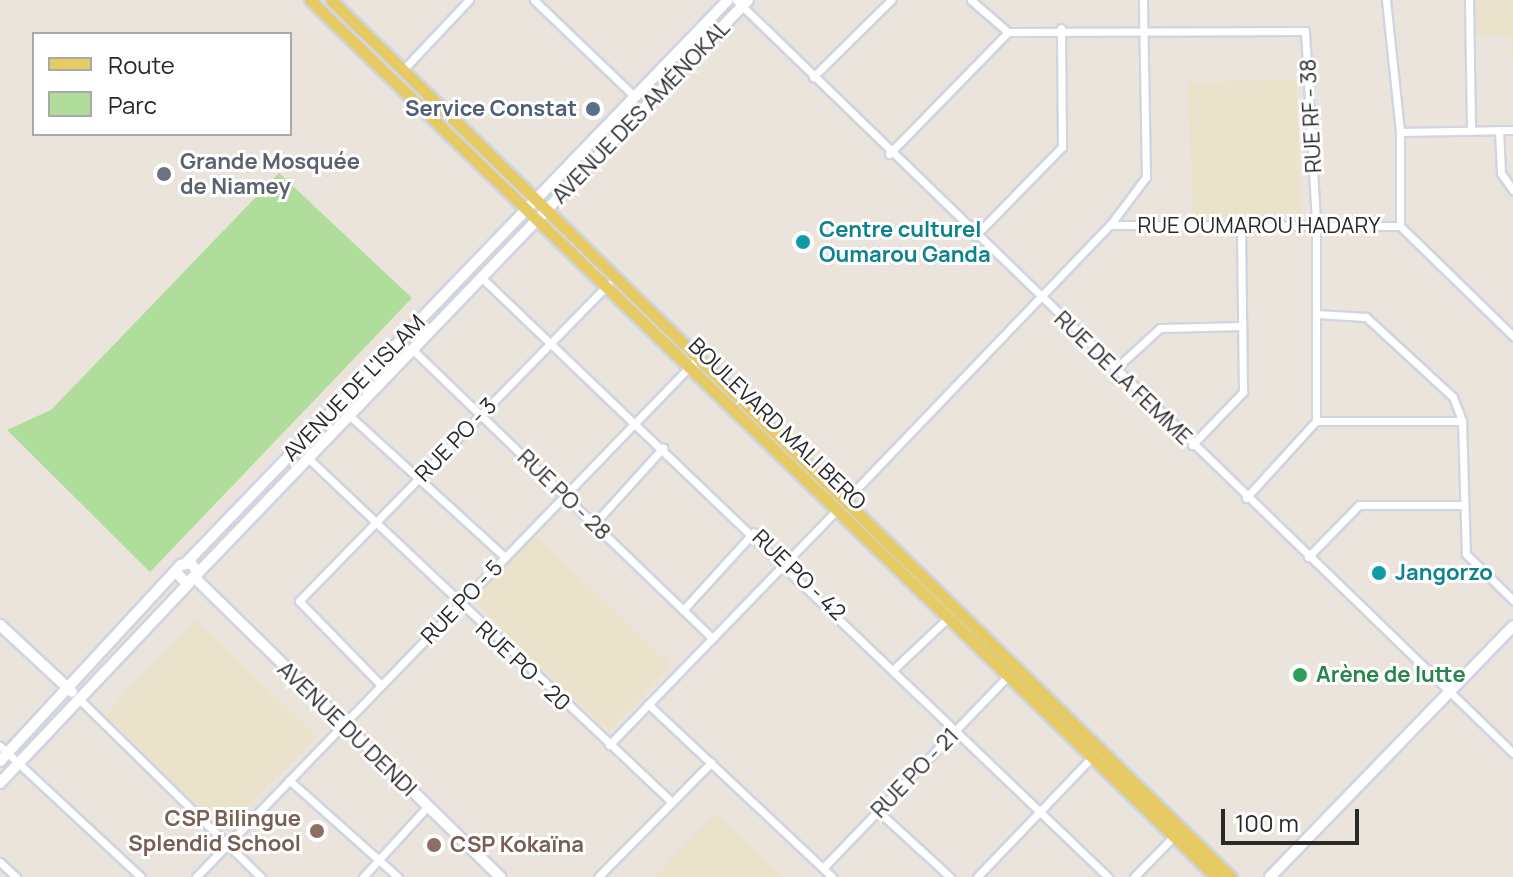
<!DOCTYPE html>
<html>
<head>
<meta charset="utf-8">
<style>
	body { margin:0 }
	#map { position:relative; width:1513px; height:877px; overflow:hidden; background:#eae4dc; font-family:Manrope,sans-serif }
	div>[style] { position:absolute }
	.education>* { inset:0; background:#ebe2cc; transform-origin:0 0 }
	.green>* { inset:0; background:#b0dd9c }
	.roads { filter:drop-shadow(2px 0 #d1d4e1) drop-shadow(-2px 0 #d1d4e1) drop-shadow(0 2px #d1d4e1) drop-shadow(0 -2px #d1d4e1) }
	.street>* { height:7px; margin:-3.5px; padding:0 3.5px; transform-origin:3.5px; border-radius:3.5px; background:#fff }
	.secondary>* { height:10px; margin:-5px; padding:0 5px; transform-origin:5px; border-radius:5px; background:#fff }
	.primary>* { height:11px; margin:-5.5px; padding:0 5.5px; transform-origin:5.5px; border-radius:5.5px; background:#e6cb65 }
	.dots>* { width:22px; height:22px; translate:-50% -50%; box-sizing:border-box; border:4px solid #fff; border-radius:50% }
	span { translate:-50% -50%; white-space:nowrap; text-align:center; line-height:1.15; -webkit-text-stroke:6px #fff; paint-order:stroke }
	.service-label { font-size:22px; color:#4e5e75; font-weight:700 }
	.right { translate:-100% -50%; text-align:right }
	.street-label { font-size:22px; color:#292929 }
	.worship-label { font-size:22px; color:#5b616d; font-weight:700 }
	.left { translate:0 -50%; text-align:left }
	.culture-label { font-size:22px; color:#0d838f; font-weight:700 }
	.leisure-label { font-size:22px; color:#27864d; font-weight:700 }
	.education-label { font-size:22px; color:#785e54; font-weight:700 }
	.legend { position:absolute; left:32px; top:32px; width:260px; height:104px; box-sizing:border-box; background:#fff; border:2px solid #a9a9a9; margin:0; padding:10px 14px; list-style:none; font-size:24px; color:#292929 }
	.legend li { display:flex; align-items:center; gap:16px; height:40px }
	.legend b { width:40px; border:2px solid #a9a9a9 }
	.scale { position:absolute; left:1221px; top:809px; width:138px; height:36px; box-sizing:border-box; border:4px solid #292929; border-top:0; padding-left:10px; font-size:24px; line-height:28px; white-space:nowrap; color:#292929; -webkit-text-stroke:6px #fff; paint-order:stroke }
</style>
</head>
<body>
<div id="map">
	<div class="education">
		<i style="clip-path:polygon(1513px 0,1513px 65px,1511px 37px,1474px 34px,1473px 1px)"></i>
		<i style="left:1296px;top:79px;width:134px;height:108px;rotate:88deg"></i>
		<i style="left:535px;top:534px;width:190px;height:91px;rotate:44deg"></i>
		<i style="left:196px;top:620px;width:167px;height:136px;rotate:44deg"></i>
		<i style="clip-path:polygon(716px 814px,742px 838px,782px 877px,654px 877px)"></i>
	</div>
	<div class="green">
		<i style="clip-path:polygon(279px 173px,412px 298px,150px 572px,7px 430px,51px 410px)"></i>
	</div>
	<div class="roads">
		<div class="street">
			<i style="left:534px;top:0;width:139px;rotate:43.8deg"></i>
			<i style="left:736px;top:0;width:1082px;rotate:44.1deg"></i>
			<i style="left:971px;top:0;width:49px;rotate:40.9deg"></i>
			<i style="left:1386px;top:0;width:133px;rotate:83.9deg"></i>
			<i style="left:1400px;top:132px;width:94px;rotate:90deg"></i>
			<i style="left:1469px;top:0;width:131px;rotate:89.1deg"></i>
			<i style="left:402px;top:71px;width:98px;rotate:-46.7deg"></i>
			<i style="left:813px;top:77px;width:110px;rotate:-44.6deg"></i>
			<i style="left:1499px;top:130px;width:43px;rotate:87.3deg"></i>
			<i style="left:1501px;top:173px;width:21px;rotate:55deg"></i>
			<i style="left:1400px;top:132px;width:113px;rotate:-1deg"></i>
			<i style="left:889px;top:154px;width:170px;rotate:-45.7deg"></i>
			<i style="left:1008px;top:32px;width:297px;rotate:-0.2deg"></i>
			<i style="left:1305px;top:31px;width:193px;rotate:86.7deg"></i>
			<i style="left:1316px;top:224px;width:197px;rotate:90deg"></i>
			<i style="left:1316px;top:421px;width:104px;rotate:132.3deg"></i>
			<i style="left:1110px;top:225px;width:60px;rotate:-53.1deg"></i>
			<i style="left:1146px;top:177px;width:177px;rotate:-91deg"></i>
			<i style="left:975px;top:236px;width:124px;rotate:-45.7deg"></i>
			<i style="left:1062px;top:147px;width:119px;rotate:-90.5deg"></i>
			<i style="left:484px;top:280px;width:864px;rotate:43.73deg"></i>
			<i style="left:1316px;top:314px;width:50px;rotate:3.4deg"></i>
			<i style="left:1366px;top:317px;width:118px;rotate:42.6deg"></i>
			<i style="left:1453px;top:397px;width:26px;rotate:69deg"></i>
			<i style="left:1462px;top:421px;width:133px;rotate:88.3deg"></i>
			<i style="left:1466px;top:554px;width:66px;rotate:44.4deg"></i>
			<i style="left:416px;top:353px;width:411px;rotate:43.9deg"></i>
			<i style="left:1114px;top:370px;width:62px;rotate:-42.4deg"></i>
			<i style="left:1160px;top:328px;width:81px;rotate:-1.4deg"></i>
			<i style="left:351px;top:417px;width:208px;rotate:42.3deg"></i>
			<i style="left:1316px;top:421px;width:146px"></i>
			<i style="left:1192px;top:445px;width:74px;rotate:-46.1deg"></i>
			<i style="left:1243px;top:392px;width:166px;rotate:-90.7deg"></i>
			<i style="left:309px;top:459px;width:499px;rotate:43.4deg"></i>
			<i style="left:844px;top:502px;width:384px;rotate:-46.2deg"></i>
			<i style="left:1110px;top:225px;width:290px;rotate:0.2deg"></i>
			<i style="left:1400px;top:226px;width:158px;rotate:44.2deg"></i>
			<i style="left:594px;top:524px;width:103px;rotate:-47.8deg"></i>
			<i style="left:1308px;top:557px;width:73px;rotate:-45.6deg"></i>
			<i style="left:1359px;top:505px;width:104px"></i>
			<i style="left:683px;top:610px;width:105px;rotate:-47.7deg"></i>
			<i style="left:896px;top:667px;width:71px;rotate:-43.3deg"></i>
			<i style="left:381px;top:685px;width:117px;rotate:-134.3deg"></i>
			<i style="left:299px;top:601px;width:443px;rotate:-45.7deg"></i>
			<i style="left:79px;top:699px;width:255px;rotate:44.4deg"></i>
			<i style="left:648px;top:704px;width:253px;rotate:43.2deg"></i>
			<i style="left:609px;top:745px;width:327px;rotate:-45.9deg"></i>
			<i style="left:0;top:746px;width:192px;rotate:42.9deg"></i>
			<i style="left:289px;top:780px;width:146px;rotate:41.7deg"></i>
			<i style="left:878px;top:811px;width:98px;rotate:42.5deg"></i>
			<i style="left:0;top:862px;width:22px;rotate:43deg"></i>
			<i style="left:823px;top:868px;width:265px;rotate:-46.1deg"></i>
			<i style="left:196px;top:877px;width:721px;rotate:-45.96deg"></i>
			<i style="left:363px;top:877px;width:95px;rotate:-47.6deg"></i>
			<i style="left:598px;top:877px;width:161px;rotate:-45.3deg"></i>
			<i style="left:977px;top:877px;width:170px;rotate:-46.2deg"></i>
			<i style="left:1134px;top:877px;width:57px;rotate:-45.7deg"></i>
		</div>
		<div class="secondary">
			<i style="left:186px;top:563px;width:781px;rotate:-46.09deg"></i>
			<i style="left:198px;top:573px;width:794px;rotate:-46.17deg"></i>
			<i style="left:196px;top:579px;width:426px;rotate:44.4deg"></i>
			<i style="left:0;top:625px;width:98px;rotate:42.9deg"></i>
			<i style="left:0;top:761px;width:267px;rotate:-47.3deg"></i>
			<i style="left:181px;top:565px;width:10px;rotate:-11deg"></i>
			<i style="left:191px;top:563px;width:12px;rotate:55deg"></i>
			<i style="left:198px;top:573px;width:16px;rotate:140deg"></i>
			<i style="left:186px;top:583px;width:13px;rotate:-132deg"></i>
			<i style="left:0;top:783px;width:275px;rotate:-46.6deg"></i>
			<i style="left:1270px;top:877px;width:349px;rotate:-45.9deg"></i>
		</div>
		<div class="primary">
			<i style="left:310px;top:0;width:1261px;rotate:44.07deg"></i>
			<i style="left:331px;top:0;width:1257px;rotate:44.26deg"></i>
		</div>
	</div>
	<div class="dots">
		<i style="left:593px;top:109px;background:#5c6f8a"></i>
		<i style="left:164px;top:174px;background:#6b7280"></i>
		<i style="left:803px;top:242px;background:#0f9aa8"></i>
		<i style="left:1379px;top:573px;background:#0f9aa8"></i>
		<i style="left:1300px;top:675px;background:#2e9e5b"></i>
		<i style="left:317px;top:831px;background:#8d6e63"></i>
		<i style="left:434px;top:845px;background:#8d6e63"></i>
	</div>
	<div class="service-label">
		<span class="right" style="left:577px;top:109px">Service Constat</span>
	</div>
	<div class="street-label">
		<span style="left:641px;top:112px;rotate:-46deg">AVENUE DES AMÉNOKAL</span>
		<span style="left:1311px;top:116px;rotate:-93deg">RUE RF - 38</span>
		<span style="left:1259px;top:226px">RUE OUMAROU HADARY</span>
		<span style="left:1123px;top:378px;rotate:44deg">RUE DE LA FEMME</span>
		<span style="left:354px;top:388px;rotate:-46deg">AVENUE DE L'ISLAM</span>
		<span style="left:777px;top:424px;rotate:44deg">BOULEVARD MALI BERO</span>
		<span style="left:456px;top:440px;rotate:-46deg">RUE PO - 3</span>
		<span style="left:564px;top:495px;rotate:44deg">RUE PO - 28</span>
		<span style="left:799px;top:575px;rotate:44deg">RUE PO - 42</span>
		<span style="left:462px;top:602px;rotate:-46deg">RUE PO - 5</span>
		<span style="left:523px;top:666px;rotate:43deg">RUE PO - 20</span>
		<span style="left:347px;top:729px;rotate:44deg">AVENUE DU DENDI</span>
		<span style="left:915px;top:773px;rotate:-46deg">RUE PO - 21</span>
	</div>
	<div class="worship-label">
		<span class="left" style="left:180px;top:174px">Grande Mosquée<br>de Niamey</span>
	</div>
	<div class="culture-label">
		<span class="left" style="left:819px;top:242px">Centre culturel<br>Oumarou Ganda</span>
		<span class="left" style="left:1395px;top:573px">Jangorzo</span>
	</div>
	<div class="leisure-label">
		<span class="left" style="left:1316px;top:675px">Arène de lutte</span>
	</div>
	<div class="education-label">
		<span class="right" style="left:301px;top:831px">CSP Bilingue<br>Splendid School</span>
		<span class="left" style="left:450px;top:845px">CSP Kokaïna</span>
	</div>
	<ul class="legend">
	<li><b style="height:10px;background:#e6cb65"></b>Route</li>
	<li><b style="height:22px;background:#b0dd9c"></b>Parc</li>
	</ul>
	<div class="scale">100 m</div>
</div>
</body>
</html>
